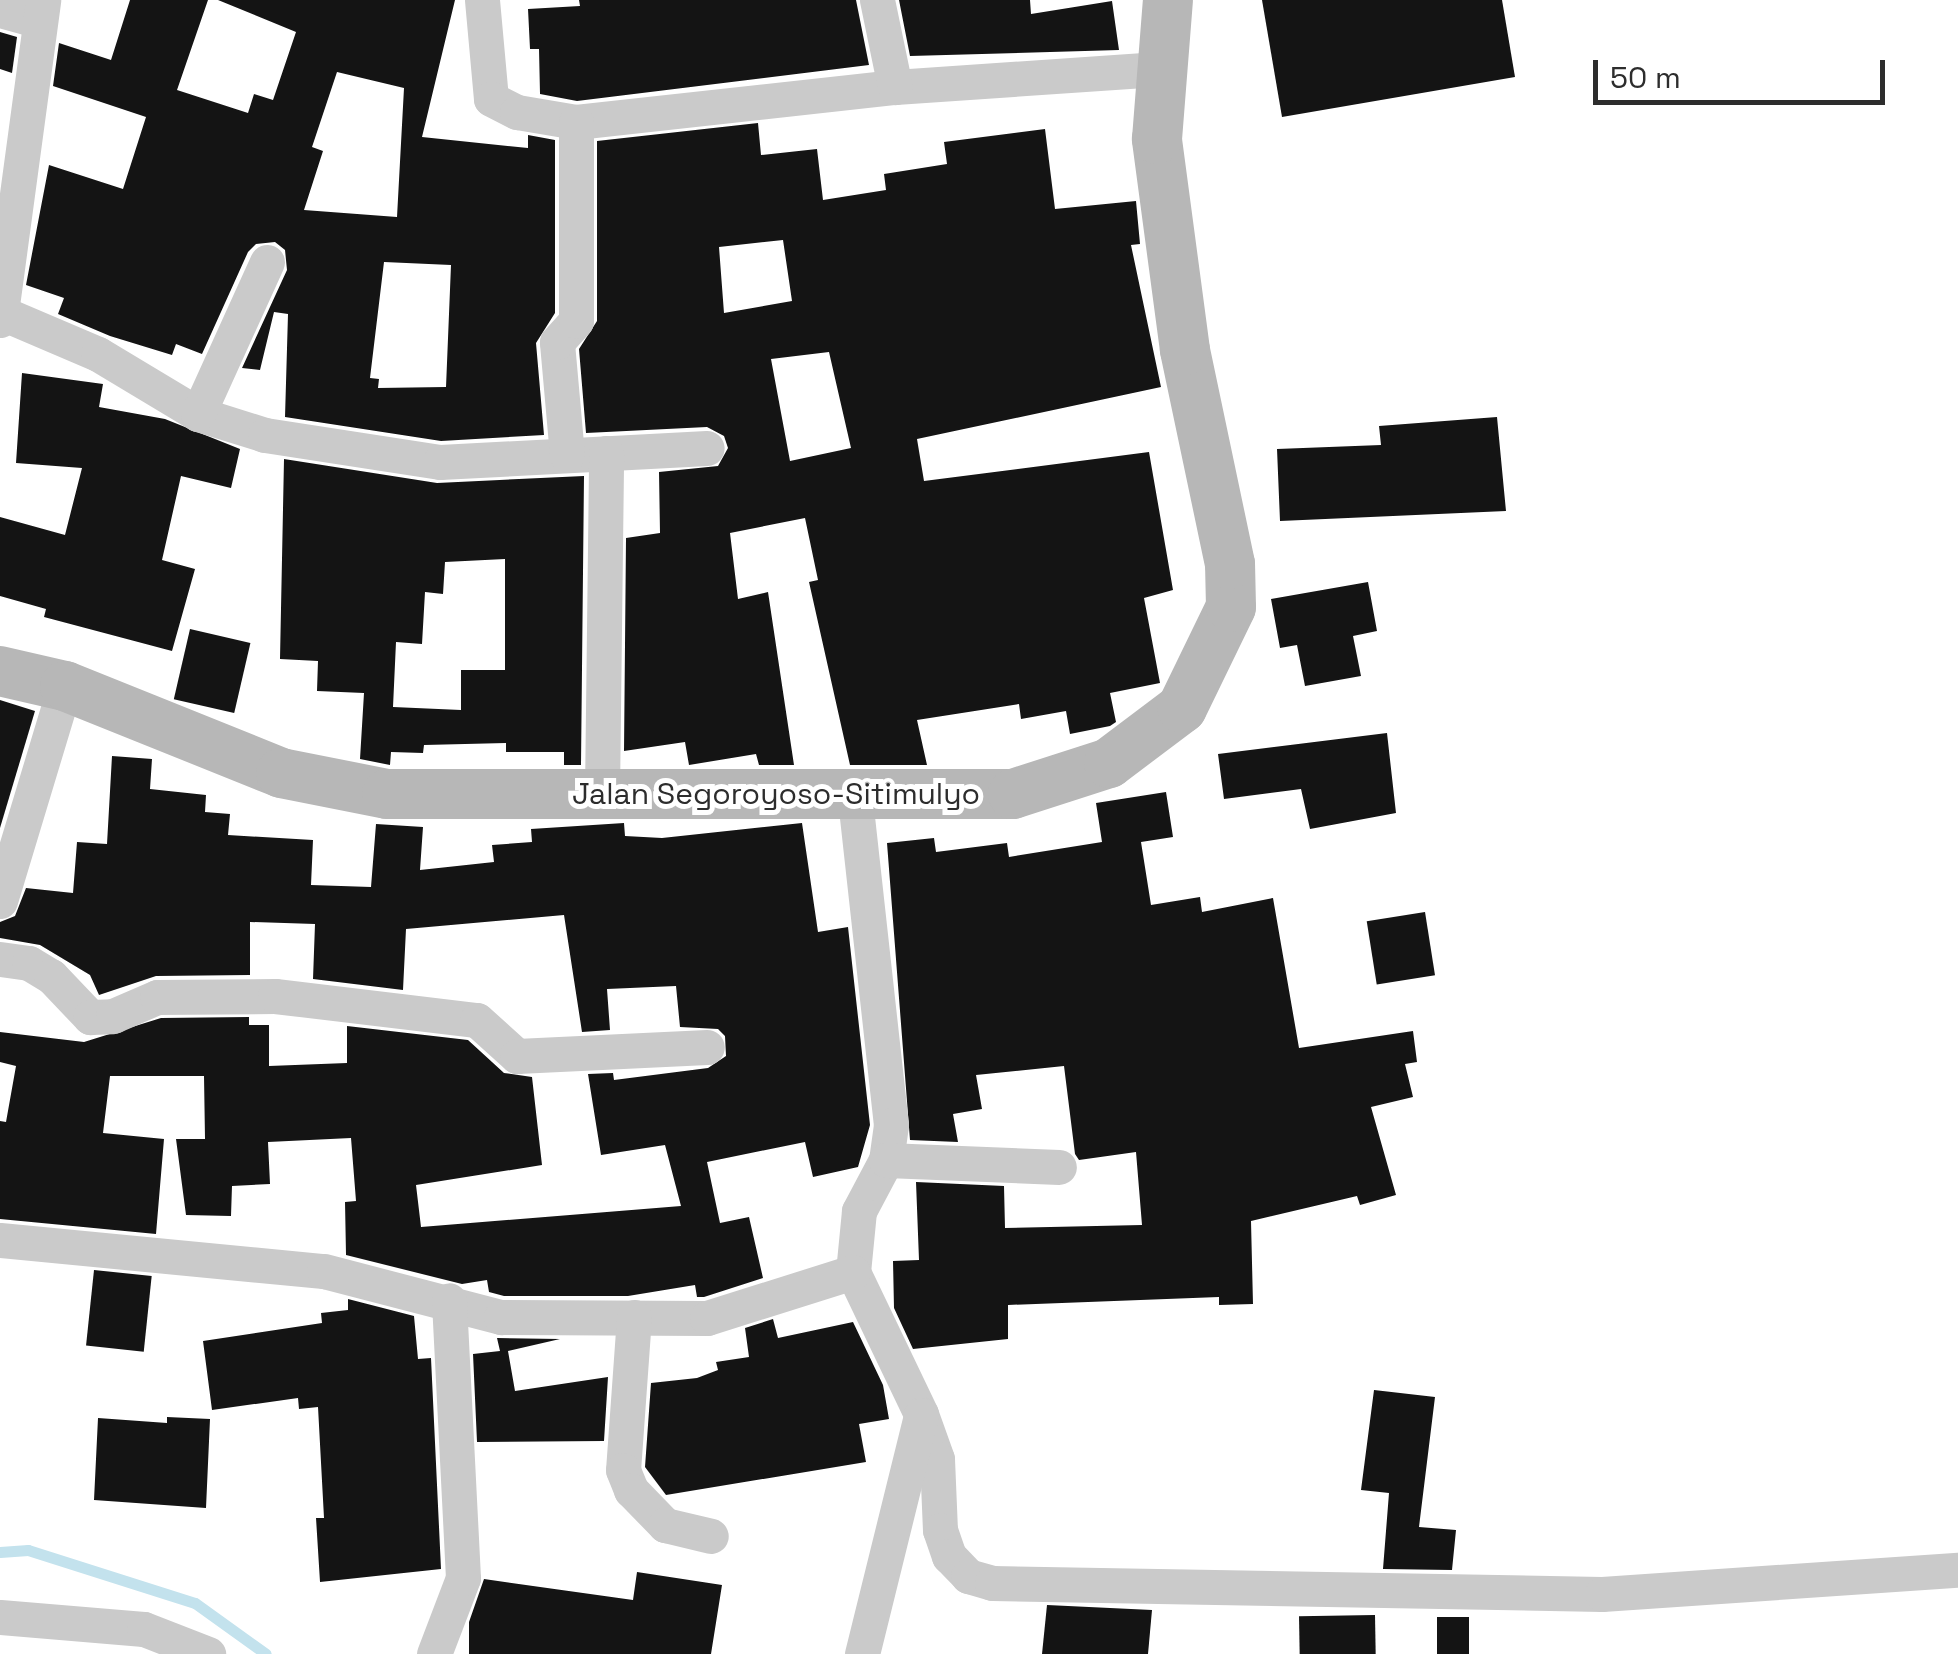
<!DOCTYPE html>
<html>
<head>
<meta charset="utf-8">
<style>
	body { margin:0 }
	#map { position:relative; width:1958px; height:1654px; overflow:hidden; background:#fff; font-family:"Space Grotesk",sans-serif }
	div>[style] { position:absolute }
	.stream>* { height:11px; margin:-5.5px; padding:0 5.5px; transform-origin:5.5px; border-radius:5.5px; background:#c3e2ed }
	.building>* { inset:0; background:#141414; transform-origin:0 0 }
	.minor>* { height:35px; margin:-17.5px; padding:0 17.5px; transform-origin:17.5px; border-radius:17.5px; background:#cacaca }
	.secondary>* { height:50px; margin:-25px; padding:0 25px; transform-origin:25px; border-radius:25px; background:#b7b7b7 }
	span { translate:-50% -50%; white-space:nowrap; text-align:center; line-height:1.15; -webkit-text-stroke:10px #fff; paint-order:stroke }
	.street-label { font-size:30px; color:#2d2d2d }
	.scale { position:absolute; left:1593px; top:60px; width:292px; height:45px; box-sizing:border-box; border:5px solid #2d2d2d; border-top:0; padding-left:12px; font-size:30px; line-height:35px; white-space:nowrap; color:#2d2d2d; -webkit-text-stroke:8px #fff; paint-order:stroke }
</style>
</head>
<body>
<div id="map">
	<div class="stream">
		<i style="left:0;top:1552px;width:28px;rotate:-4deg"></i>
		<i style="left:28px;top:1550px;width:175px;rotate:17.6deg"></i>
		<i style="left:195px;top:1603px;width:87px;rotate:35.7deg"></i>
	</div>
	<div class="building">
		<i style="clip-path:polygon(evenodd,130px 0,208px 0,177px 90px,248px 113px,254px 94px,273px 100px,296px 32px,218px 0,455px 0,422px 137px,528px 148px,528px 135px,555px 140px,555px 313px,536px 343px,544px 435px,441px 441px,285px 417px,288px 314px,274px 312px,260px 370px,242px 368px,287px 270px,285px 250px,275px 242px,256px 244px,248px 252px,202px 354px,176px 344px,172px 355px,110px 336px,58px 314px,64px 298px,26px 285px,49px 165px,123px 189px,146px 117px,53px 86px,59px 43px,111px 60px,130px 0,337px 72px,404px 88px,397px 217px,304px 210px,323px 151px,312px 147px,337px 72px,130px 0,384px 262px,451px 265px,446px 387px,378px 388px,379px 379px,370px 378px,384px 262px)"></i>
		<i style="clip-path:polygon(579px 0,856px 0,869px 65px,577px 101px,540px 94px,539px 49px,530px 49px,528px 9px,580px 6px)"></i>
		<i style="clip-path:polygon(899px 0,1030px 0,1031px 14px,1112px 1px,1119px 50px,910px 56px)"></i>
		<i style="clip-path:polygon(1262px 0,1502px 0,1515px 77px,1282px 117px)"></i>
		<i style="clip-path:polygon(0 32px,17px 37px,12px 73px,0 69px)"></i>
		<i style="clip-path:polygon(evenodd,758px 123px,761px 155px,817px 149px,823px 200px,886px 190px,884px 174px,947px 164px,944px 142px,1045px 129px,1055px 209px,1136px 201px,1140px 244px,1131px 245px,1161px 387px,917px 439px,924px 481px,1149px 452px,1173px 590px,1144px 598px,1160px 683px,1110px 693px,1116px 722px,1110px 726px,1070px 734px,1066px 711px,1021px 719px,1019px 704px,917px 720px,927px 765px,850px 765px,809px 582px,818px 580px,805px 518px,730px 533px,738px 599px,768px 592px,794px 765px,759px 765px,756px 754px,689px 765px,685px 742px,624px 751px,626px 538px,660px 533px,659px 472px,718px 466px,728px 448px,724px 436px,707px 427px,586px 433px,579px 349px,597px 321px,597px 141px,758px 123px,783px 240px,792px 301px,724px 313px,719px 247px,783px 240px,758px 123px,829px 352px,851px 448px,790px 461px,771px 359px,829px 352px)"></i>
		<i style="clip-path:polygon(22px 373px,103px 384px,99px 407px,165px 419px,240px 449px,231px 488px,181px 476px,162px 560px,195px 569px,172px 651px,44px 617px,46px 609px,0 596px,0 517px,65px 535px,82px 468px,16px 463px)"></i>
		<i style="clip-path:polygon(1497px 417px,1506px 511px,1280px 521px,1277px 449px,1381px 445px,1379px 426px)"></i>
		<i style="clip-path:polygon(evenodd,284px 459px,437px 483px,584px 476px,581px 765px,564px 765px,564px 752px,506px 752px,506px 743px,424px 745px,423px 753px,391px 752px,390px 765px,360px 759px,364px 693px,317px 691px,318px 661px,280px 659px,284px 459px,505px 559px,505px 670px,461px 670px,461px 710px,393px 707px,396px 642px,422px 644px,425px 592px,443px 594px,445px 562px,505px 559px)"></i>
		<i style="clip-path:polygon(1368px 582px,1377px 631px,1353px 636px,1361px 676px,1305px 686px,1297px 645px,1280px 648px,1271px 599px)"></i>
		<i style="left:190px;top:629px;width:62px;height:72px;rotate:13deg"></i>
		<i style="clip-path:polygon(0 700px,35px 711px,0 828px)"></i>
		<i style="clip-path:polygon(1387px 733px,1396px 813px,1310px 829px,1301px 789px,1224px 799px,1218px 754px)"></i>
		<i style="clip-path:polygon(112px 756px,152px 759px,150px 789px,206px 795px,205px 812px,230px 814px,228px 835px,313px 840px,311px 885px,371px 887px,376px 824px,423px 827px,420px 870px,494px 862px,492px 845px,532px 842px,531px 829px,624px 823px,625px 836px,662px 838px,802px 823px,818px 932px,848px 927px,870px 1125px,858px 1167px,813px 1177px,805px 1142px,707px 1162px,720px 1223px,749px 1217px,763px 1278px,704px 1297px,697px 1297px,695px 1285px,628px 1296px,504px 1296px,489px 1292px,487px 1280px,462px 1284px,346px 1255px,345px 1202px,356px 1201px,351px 1138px,268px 1142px,270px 1184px,232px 1186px,231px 1216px,186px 1215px,176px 1139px,205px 1139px,204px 1076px,110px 1076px,103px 1133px,164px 1139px,156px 1234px,0 1219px,0 1121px,6px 1122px,16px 1066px,0 1062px,0 1032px,84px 1042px,161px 1018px,249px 1017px,249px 1025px,269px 1025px,269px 1066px,347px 1063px,347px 1026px,468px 1040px,504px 1073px,532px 1077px,542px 1165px,416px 1185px,421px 1227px,681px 1206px,665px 1145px,601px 1155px,588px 1074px,613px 1073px,614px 1080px,708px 1068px,726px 1056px,725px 1036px,718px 1029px,680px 1027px,676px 986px,607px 989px,610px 1030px,582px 1032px,564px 915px,406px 929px,403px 990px,313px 979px,315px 924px,250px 922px,250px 975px,156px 976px,99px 995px,90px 975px,40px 945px,0 938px,0 922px,15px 916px,26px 888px,73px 893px,77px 842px,107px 844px)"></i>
		<i style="clip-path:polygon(1166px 792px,1173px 837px,1141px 842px,1151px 905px,1200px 897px,1202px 912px,1273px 898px,1299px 1048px,1413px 1031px,1417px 1062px,1405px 1064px,1413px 1097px,1371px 1107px,1396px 1195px,1360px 1205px,1357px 1196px,1251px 1221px,1253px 1304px,1219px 1305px,1219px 1297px,1008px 1305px,1008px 1339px,913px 1349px,894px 1308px,893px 1261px,919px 1260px,916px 1182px,1004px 1186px,1005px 1228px,1142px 1225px,1136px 1152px,1079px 1160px,1075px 1154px,1064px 1066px,976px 1075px,982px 1109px,953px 1114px,958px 1142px,910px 1140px,887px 843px,934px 838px,936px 852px,1007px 843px,1009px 857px,1102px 842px,1096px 803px)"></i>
		<i style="left:1425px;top:912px;width:64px;height:59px;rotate:81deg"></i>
		<i style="left:94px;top:1270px;width:58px;height:76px;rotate:6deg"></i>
		<i style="clip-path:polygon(348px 1299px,414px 1316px,418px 1359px,431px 1358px,441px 1569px,320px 1582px,316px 1518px,324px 1518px,318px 1407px,299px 1409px,298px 1398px,212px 1410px,203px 1341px,322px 1323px,321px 1313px,348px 1310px)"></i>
		<i style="clip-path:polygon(773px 1319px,778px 1338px,853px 1322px,883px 1385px,889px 1419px,859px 1424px,866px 1462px,666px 1495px,645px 1467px,651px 1383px,697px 1378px,718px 1370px,716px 1362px,749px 1357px,745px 1328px)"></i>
		<i style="clip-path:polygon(497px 1338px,560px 1339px,508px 1351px,515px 1391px,608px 1377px,604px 1441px,477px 1442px,473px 1354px,500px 1351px)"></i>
		<i style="clip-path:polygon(1374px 1390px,1435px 1397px,1419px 1527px,1456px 1530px,1452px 1570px,1383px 1569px,1389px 1493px,1361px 1490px)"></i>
		<i style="clip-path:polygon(167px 1417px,210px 1419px,206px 1508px,94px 1500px,98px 1418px,167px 1423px)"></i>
		<i style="clip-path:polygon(637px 1572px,722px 1585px,711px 1654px,469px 1654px,469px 1622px,484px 1579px,633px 1600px)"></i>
		<i style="clip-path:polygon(1047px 1605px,1152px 1610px,1148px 1654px,1042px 1654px)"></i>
		<i style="left:1375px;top:1615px;width:39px;height:76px;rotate:89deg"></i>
		<i style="left:1437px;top:1617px;width:32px;height:37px"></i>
	</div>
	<div class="minor">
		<i style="left:482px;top:0;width:99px;rotate:84.8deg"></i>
		<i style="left:491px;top:99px;width:29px;rotate:27deg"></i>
		<i style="left:517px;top:112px;width:60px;rotate:9.6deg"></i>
		<i style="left:576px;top:122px;width:321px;rotate:-6.3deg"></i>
		<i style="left:895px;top:87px;width:264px;rotate:-3.9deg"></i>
		<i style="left:877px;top:0;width:89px;rotate:78.3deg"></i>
		<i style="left:0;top:10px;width:41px;rotate:15.4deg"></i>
		<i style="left:2px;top:313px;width:104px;rotate:23.1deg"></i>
		<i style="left:98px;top:354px;width:117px;rotate:31deg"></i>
		<i style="left:198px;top:414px;width:70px;rotate:17.4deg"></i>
		<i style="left:265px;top:435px;width:177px;rotate:8.8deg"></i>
		<i style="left:440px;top:462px;width:267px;rotate:-3deg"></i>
		<i style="left:0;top:320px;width:323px;rotate:-82.3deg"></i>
		<i style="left:198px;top:414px;width:167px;rotate:-65.6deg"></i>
		<i style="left:567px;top:455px;width:113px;rotate:-95.1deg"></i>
		<i style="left:557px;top:342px;width:28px;rotate:-48deg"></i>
		<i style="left:576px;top:321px;width:199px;rotate:-90deg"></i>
		<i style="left:602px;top:793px;width:340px;rotate:-89.3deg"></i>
		<i style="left:855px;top:799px;width:328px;rotate:83.7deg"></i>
		<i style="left:891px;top:1125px;width:35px;rotate:98deg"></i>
		<i style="left:886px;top:1160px;width:58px;rotate:117.9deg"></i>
		<i style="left:859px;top:1211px;width:61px;rotate:95.6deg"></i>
		<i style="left:853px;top:1272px;width:157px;rotate:64.4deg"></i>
		<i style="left:921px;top:1414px;width:48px;rotate:70.4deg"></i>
		<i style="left:937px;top:1459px;width:71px;rotate:87.6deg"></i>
		<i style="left:940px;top:1530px;width:28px;rotate:71deg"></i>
		<i style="left:949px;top:1556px;width:28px;rotate:46deg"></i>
		<i style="left:968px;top:1576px;width:25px;rotate:16deg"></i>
		<i style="left:992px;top:1583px;width:610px;rotate:1.03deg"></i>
		<i style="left:1602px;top:1594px;width:357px;rotate:-3.9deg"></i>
		<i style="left:0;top:901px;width:225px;rotate:-73.2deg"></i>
		<i style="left:0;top:959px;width:29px;rotate:8deg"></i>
		<i style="left:29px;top:963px;width:26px;rotate:31deg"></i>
		<i style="left:51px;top:976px;width:57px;rotate:46.4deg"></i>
		<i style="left:90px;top:1017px;width:23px;rotate:-2deg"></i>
		<i style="left:113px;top:1016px;width:48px;rotate:-23.4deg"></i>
		<i style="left:157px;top:997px;width:118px;rotate:-0.5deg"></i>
		<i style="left:275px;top:996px;width:203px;rotate:6.8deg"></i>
		<i style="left:477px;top:1020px;width:54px;rotate:42deg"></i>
		<i style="left:517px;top:1056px;width:190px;rotate:-2.7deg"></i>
		<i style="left:886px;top:1160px;width:173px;rotate:2.3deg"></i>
		<i style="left:0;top:1240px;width:325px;rotate:5.5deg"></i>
		<i style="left:324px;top:1271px;width:183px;rotate:14.6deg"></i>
		<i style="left:501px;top:1317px;width:206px;rotate:0.3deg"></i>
		<i style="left:707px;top:1318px;width:153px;rotate:-17.5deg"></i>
		<i style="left:634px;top:1317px;width:153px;rotate:94.1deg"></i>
		<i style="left:623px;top:1470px;width:22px;rotate:68deg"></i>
		<i style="left:631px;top:1490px;width:49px;rotate:45.8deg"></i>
		<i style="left:665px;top:1525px;width:47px;rotate:13.4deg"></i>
		<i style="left:0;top:1617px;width:144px;rotate:4.8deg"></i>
		<i style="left:144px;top:1629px;width:69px;rotate:21.3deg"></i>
		<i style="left:434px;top:1654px;width:81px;rotate:-69.1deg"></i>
		<i style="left:463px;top:1578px;width:278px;rotate:-92.9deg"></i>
		<i style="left:862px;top:1654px;width:246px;rotate:-76.1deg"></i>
	</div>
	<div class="secondary">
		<i style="left:0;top:671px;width:67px;rotate:13deg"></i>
		<i style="left:65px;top:686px;width:233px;rotate:21.9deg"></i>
		<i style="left:281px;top:773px;width:108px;rotate:11.2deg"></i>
		<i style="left:387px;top:794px;width:626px"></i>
		<i style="left:1013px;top:794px;width:101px;rotate:-17.9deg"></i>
		<i style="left:1109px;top:763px;width:91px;rotate:-37deg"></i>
		<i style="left:1182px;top:708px;width:112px;rotate:-64.1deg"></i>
		<i style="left:1231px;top:607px;width:43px;rotate:-91.3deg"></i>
		<i style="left:1230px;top:564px;width:219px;rotate:-101.9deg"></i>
		<i style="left:1185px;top:350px;width:213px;rotate:-97.6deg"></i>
		<i style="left:1157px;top:139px;width:139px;rotate:-85.5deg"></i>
	</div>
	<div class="street-label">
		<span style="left:776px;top:794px">Jalan Segoroyoso-Sitimulyo</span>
	</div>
	<div class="scale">50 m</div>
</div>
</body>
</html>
